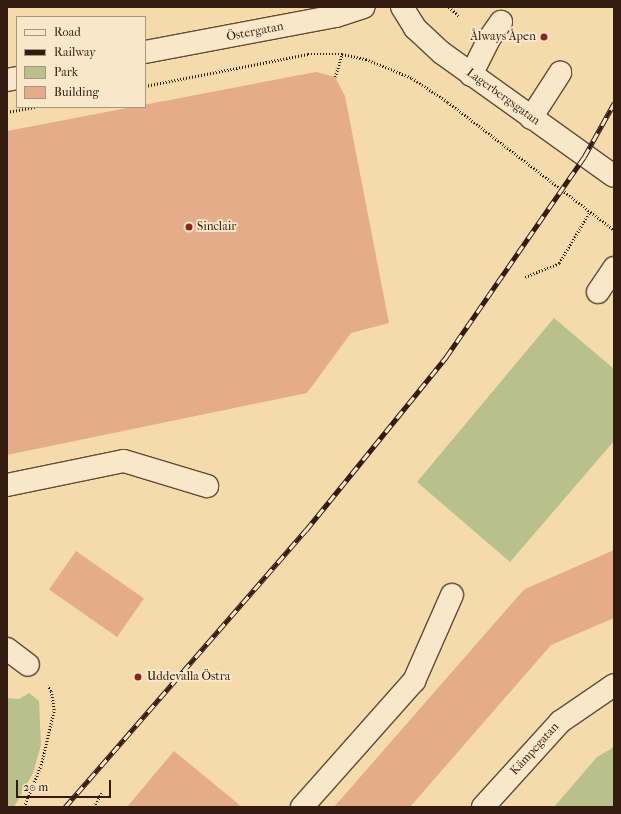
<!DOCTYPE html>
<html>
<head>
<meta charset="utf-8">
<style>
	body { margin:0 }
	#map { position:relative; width:621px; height:814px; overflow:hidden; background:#f5daac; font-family:"IM FELL French Canon",serif }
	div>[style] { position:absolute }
	.green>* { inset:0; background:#b8c08c }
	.building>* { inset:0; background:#e4ac88; transform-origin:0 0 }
	.path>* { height:2.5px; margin-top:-1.25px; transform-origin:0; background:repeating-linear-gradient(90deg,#341b0f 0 1px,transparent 0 3px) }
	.roads { filter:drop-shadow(1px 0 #644b36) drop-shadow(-1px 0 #644b36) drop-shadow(0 1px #644b36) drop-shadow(0 -1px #644b36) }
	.minor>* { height:22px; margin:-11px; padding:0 11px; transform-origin:11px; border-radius:11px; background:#f8e7c9 }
	.rail>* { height:4.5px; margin-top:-2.25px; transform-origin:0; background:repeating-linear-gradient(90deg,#f8e7c9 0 9px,#341b0f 0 18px); box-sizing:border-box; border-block:1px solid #341b0f }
	.dots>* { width:11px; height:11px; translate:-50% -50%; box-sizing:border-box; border:2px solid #f8e7c9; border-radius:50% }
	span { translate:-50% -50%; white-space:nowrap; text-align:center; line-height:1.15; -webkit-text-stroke:4px #f8e7c9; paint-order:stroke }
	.street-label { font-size:12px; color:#341b0f }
	.poi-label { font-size:12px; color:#341b0f }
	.right { translate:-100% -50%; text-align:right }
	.left { translate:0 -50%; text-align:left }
	.frame { position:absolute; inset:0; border:8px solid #341b0f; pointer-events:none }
	.legend { position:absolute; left:16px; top:16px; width:130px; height:92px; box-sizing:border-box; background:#f8e7c9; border:1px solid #aa957f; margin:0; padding:5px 7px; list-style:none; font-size:12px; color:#341b0f }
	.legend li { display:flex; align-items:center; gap:8px; height:20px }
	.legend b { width:20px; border:1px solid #aa957f }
	.scale { position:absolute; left:16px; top:780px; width:95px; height:18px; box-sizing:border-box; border:2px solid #341b0f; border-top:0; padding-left:5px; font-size:12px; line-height:14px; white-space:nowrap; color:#341b0f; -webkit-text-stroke:3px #f8e7c9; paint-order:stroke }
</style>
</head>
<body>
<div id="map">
	<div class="green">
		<i style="clip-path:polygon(554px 318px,614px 369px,614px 441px,510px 562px,417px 482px)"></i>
		<i style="clip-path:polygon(29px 693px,39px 701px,41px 745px,33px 773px,14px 807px,7px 807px,7px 698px,19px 699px)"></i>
		<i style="clip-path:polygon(614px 747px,614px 807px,554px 807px,597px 757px)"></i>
	</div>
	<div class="building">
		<i style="clip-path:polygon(316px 72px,335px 77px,345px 96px,389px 323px,351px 333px,307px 393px,7px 455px,7px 131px)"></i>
		<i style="clip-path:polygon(614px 550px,614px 618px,551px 645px,410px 807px,334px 807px,520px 594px,525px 589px)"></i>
		<i style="left:76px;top:551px;width:83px;height:47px;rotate:35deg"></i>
		<i style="clip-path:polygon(174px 751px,242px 807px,127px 807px)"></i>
	</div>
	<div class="path">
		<i style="left:449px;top:7px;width:13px;rotate:42deg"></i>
		<i style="left:335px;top:77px;width:24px;rotate:-73deg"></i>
		<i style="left:145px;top:86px;width:166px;rotate:-11.1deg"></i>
		<i style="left:308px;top:54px;width:34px"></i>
		<i style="left:342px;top:54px;width:25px;rotate:12deg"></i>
		<i style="left:366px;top:59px;width:50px;rotate:22.4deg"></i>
		<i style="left:412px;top:78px;width:43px;rotate:33.7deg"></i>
		<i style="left:448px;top:102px;width:210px;rotate:37.6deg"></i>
		<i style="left:7px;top:112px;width:28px;rotate:-10deg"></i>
		<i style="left:525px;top:277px;width:37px;rotate:-22deg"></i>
		<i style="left:559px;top:263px;width:58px;rotate:-59deg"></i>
		<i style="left:24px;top:807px;width:45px;rotate:-68deg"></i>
		<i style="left:41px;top:765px;width:57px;rotate:-76.7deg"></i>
		<i style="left:54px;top:710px;width:19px;rotate:-99deg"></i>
		<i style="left:51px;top:691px;width:6px;rotate:-129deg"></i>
		<i style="left:94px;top:807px;width:18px;rotate:-63deg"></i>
	</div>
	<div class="roads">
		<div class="minor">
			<i style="left:402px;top:7px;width:25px;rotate:58deg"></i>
			<i style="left:415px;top:28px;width:37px;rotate:43deg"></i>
			<i style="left:442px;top:53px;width:211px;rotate:35.6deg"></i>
			<i style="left:145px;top:52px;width:194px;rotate:-10.7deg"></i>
			<i style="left:336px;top:16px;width:29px;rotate:-18deg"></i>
			<i style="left:471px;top:75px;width:40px;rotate:-63.4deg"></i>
			<i style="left:489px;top:39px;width:21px;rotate:-55deg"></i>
			<i style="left:7px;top:80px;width:10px;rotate:-11deg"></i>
			<i style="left:531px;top:118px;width:54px;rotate:-57.2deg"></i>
			<i style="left:598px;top:292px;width:29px;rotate:-56deg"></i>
			<i style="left:7px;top:485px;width:119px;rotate:-11.6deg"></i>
			<i style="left:124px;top:461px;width:87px;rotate:16.8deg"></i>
			<i style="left:7px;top:649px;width:26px;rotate:37deg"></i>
			<i style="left:302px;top:807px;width:169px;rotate:-48.4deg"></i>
			<i style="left:414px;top:681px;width:94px;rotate:-66.2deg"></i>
			<i style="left:483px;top:807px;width:115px;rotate:-47.8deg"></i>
			<i style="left:560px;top:722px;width:65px;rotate:-34.4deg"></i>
		</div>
	</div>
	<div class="rail">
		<i style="left:65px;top:807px;width:367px;rotate:-49deg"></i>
		<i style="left:306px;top:530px;width:223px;rotate:-51deg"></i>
		<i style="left:446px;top:357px;width:243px;rotate:-55.4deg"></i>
		<i style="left:584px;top:157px;width:62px;rotate:-60.9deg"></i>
	</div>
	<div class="dots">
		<i style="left:544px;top:37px;background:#8f2418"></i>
		<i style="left:189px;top:227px;background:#8f2418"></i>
		<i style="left:138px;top:677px;background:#8f2418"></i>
	</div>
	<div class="street-label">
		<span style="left:255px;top:32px;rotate:-11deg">Östergatan</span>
		<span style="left:503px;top:97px;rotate:36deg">Lagerbergsgatan</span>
		<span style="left:535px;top:749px;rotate:-48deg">Kämpegatan</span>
	</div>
	<div class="poi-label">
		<span class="right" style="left:536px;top:37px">Ålways Åpen</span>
		<span class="left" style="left:197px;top:227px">Sinclair</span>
		<span class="left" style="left:147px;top:677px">Uddevalla Östra</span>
	</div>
	<div class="frame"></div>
	<ul class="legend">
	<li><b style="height:5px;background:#f8e7c9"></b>Road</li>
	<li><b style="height:5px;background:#341b0f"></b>Railway</li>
	<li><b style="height:11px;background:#b8c08c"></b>Park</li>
	<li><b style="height:11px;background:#e4ac88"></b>Building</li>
	</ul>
	<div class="scale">20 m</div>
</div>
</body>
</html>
